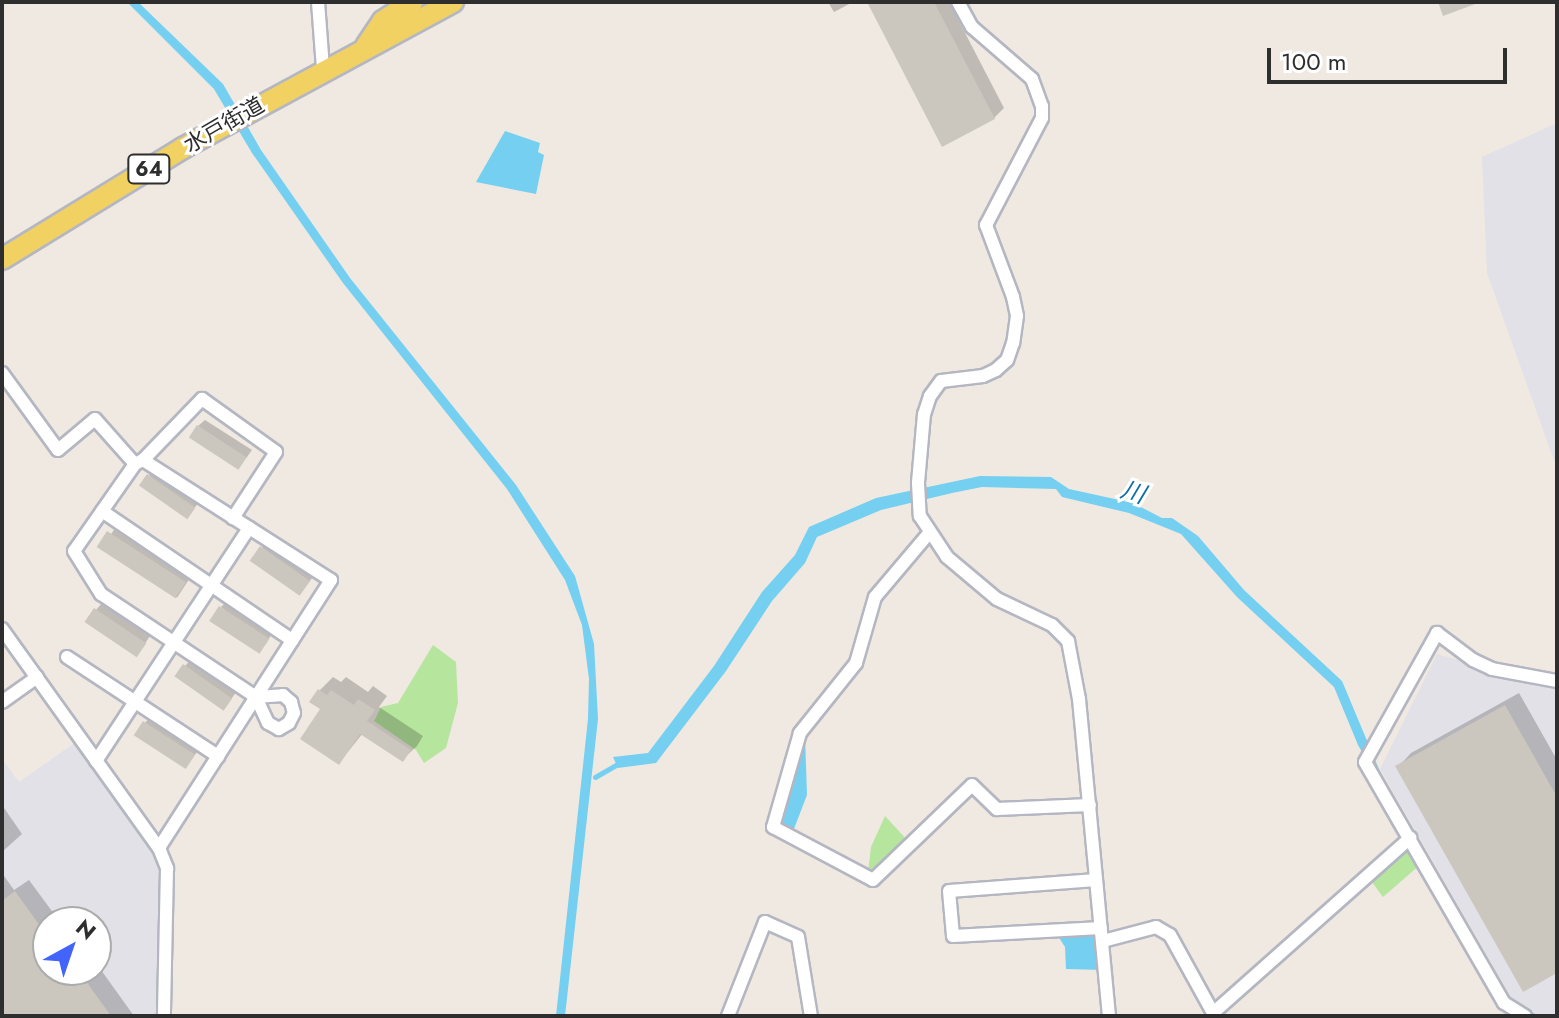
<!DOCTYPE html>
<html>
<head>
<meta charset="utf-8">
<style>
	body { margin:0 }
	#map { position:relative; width:1559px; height:1018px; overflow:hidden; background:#efe9e1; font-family:Jost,"Noto Sans JP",sans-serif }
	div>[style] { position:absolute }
	.industrial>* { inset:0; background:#e3e1e8 }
	.green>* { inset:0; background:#b6e59e }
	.water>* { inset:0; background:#75cff0 }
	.shadow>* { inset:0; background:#0003; transform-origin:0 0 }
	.stream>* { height:5px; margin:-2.5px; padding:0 2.5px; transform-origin:2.5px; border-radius:2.5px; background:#75cff0 }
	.building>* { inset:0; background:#cbc7bf; transform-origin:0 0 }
	.roads { filter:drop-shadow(2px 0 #b4b7c1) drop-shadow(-2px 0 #b4b7c1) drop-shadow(0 2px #b4b7c1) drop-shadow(0 -2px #b4b7c1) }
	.street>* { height:12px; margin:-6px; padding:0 6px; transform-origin:6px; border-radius:6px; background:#fff }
	.primary>* { height:20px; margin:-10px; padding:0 10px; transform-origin:10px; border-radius:10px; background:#f2d163 }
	span { translate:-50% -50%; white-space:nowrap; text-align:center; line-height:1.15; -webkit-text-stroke:6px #fff; paint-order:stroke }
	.shield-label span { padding:2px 6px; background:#fff; border:2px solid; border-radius:6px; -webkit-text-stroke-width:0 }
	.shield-label { font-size:20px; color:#2e2e2e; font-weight:700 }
	.street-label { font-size:22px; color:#2e2e2e }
	.water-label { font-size:24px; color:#0d6fa3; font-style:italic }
	.frame { position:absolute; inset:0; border:4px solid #2e2e2e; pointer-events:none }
	.north { position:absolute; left:32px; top:906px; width:80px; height:80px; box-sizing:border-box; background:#fff; border:2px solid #ababab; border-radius:50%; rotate:40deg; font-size:22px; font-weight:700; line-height:32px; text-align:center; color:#2e2e2e }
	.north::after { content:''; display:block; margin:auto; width:28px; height:36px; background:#4264fb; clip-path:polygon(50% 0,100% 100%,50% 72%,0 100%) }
	.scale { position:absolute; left:1267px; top:48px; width:240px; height:36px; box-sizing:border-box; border:4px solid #2e2e2e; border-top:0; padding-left:10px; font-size:24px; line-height:28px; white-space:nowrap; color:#2e2e2e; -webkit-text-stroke:6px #fff; paint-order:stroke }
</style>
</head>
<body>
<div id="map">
	<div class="industrial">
		<i style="clip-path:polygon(1557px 123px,1557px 469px,1487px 273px,1482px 157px)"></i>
		<i style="clip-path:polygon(1437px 654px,1557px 688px,1557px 1016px,1540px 1016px,1512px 999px,1380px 769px)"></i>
		<i style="clip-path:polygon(evenodd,76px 742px,164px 868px,159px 1016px,2px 1016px,2px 759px,19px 782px,76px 742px,48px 922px,96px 922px,96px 970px,48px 970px,48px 922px)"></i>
	</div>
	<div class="green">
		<i style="clip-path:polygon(433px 645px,456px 662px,458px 703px,446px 748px,424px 763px,416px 750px,374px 721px,381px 707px,398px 703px)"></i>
		<i style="clip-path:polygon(885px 816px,908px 841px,868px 872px,871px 847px)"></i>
		<i style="clip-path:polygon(1409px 842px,1421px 864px,1383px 897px,1369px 878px)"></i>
	</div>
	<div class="water">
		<i style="clip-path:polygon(127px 2px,138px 2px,223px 84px,261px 150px,350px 278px,516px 485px,575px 576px,594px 644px,598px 719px,565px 1016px,556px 1016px,588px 719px,589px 679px,582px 625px,565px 580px,507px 489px,343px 283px,252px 153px,214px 89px)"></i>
		<i style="clip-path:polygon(505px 131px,540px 143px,538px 152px,544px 155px,536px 194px,476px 182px)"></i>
		<i style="clip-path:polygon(980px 476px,1051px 477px,1069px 489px,1133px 503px,1162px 518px,1172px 518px,1198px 536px,1244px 590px,1342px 681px,1381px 774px,1506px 997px,1539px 1016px,1529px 1016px,1504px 1000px,1358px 745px,1334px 687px,1237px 597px,1181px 534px,1129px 513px,1062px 497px,1056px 489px,982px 487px,952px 493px,881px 510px,817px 537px,805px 563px,772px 601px,726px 671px,656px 763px,618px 768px,613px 757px,648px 753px,714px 666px,762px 592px,795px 555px,809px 527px,876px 498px)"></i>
		<i style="clip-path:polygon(805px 736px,807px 795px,792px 834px,777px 826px)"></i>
		<i style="clip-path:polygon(1098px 931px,1102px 970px,1066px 969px,1065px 947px,1056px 933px)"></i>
	</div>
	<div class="shadow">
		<i style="clip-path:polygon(828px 2px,853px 2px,834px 12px)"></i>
		<i style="clip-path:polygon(869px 2px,949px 2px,1004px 108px,994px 118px)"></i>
		<i style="clip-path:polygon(205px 420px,252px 450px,239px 468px,198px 426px)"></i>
		<i style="clip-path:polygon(155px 469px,200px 501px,187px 517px,149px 475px)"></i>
		<i style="left:119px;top:522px;width:90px;height:32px;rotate:33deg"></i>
		<i style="clip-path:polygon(268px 541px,315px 574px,306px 586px,252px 559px)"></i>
		<i style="clip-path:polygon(227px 601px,273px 632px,265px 645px,221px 607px)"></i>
		<i style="clip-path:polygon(102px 603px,150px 636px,142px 648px,96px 610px)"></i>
		<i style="clip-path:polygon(191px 659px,237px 691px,229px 702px,177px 676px)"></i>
		<i style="clip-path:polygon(333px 677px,341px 682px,346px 677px,368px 692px,373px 686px,387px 696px,379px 707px,423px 736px,417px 746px,403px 759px,363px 733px,339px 763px,320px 690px)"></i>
		<i style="clip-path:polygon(1519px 693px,1557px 760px,1557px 971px,1398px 767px,1411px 753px)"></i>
		<i style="clip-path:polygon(151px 716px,200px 748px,186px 767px,145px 723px)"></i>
		<i style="clip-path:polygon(2px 805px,22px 834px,2px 852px)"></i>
		<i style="clip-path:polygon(2px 873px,14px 890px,29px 880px,60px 922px,48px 922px,48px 970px,96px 970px,96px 963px,134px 1016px,2px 1016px)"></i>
	</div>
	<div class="stream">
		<i style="left:595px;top:777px;width:30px;rotate:-30deg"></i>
	</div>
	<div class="building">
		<i style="clip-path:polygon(867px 2px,934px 2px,995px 119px,942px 147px)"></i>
		<i style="clip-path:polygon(1438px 2px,1477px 2px,1478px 3px,1443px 16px)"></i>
		<i style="left:197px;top:425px;width:59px;height:15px;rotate:33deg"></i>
		<i style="left:147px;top:474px;width:59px;height:14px;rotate:35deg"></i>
		<i style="left:107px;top:531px;width:94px;height:19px;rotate:33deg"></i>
		<i style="left:260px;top:546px;width:61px;height:18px;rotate:35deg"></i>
		<i style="left:219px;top:606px;width:60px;height:18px;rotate:33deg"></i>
		<i style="left:94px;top:608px;width:63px;height:17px;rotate:34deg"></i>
		<i style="left:183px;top:664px;width:60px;height:15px;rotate:35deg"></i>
		<i style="clip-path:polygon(318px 689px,327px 695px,331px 690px,354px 705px,358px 699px,375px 710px,367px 721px,411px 750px,403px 762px,360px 734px,339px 765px,300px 739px,320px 709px,309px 702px)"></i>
		<i style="clip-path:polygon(1505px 705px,1557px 797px,1557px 973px,1523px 992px,1395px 766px)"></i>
		<i style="left:143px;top:721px;width:62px;height:17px;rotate:33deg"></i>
		<i style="clip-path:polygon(15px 891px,48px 937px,48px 970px,78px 970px,111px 1016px,2px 1016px,2px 901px)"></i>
	</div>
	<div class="roads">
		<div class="street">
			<i style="left:318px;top:2px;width:67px;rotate:85.7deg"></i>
			<i style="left:958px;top:2px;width:29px;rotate:61deg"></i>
			<i style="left:972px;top:27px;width:79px;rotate:40.9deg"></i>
			<i style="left:1032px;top:79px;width:29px;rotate:70deg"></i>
			<i style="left:1042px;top:106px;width:12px;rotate:90deg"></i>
			<i style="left:1042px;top:118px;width:121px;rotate:117.6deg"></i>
			<i style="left:986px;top:225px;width:77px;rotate:69.4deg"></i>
			<i style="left:1013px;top:297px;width:19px;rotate:78deg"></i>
			<i style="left:1017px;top:316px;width:27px;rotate:98deg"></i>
			<i style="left:1013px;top:343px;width:18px;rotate:109deg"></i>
			<i style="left:1007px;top:360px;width:15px;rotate:138deg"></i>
			<i style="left:996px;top:370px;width:14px;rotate:155deg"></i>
			<i style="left:983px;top:376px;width:42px;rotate:173.2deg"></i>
			<i style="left:941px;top:381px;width:19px;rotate:126deg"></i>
			<i style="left:930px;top:396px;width:19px;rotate:108deg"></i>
			<i style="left:924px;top:414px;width:69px;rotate:95deg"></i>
			<i style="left:918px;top:483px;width:33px;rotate:87deg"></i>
			<i style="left:920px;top:516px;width:49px;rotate:56.6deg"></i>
			<i style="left:947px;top:557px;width:65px;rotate:40deg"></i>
			<i style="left:997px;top:599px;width:61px;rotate:25.3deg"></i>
			<i style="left:1052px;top:625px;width:23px;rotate:45deg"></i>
			<i style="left:1068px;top:641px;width:59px;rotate:79.3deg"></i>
			<i style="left:1079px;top:699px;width:318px;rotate:84.6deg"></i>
			<i style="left:2px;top:373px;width:95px;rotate:54deg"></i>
			<i style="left:58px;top:450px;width:48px;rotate:-40deg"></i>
			<i style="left:95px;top:419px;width:60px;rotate:48.4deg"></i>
			<i style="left:135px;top:464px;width:9px;rotate:-27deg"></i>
			<i style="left:143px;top:460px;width:223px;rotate:32.6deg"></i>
			<i style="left:331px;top:580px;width:318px;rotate:122.7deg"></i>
			<i style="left:143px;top:460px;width:85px;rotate:-46deg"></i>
			<i style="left:202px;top:399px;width:91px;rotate:35.6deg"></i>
			<i style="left:276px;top:452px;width:79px;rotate:123.1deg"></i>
			<i style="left:135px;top:464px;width:106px;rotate:125deg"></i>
			<i style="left:74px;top:551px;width:51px;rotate:57.9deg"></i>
			<i style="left:101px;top:594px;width:186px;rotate:33.6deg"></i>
			<i style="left:256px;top:697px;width:27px;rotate:-4deg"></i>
			<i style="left:283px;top:695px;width:11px;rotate:41deg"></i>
			<i style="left:291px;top:702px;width:11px;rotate:75deg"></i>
			<i style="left:294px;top:713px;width:11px;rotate:117deg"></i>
			<i style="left:289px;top:723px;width:12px;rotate:149deg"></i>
			<i style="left:279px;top:729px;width:13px;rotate:-151deg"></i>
			<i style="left:268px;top:723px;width:29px;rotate:-115deg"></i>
			<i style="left:102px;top:511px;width:230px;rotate:34.2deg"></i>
			<i style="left:930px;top:532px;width:85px;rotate:130.2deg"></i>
			<i style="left:875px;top:597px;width:69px;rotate:106.1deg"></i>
			<i style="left:856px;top:663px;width:90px;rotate:128.7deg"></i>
			<i style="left:800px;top:733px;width:98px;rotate:106deg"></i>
			<i style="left:773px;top:827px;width:113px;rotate:27.9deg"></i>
			<i style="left:873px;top:880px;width:137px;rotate:-43.8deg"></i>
			<i style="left:972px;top:785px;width:35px;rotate:44deg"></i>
			<i style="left:997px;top:809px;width:93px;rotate:-2.5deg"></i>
			<i style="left:2px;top:629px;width:269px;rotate:54.4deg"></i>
			<i style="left:159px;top:848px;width:22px;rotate:68deg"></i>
			<i style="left:167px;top:868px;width:148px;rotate:91.2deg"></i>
			<i style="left:67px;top:657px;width:181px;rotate:33.3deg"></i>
			<i style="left:2px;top:702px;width:43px;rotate:-35.5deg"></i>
			<i style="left:96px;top:761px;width:279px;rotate:-56.7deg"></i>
			<i style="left:1096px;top:880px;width:147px;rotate:175.7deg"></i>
			<i style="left:949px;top:891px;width:45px;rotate:84.9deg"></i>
			<i style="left:953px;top:936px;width:148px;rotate:-3.1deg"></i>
			<i style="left:1103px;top:941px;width:55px;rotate:-14.8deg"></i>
			<i style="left:1156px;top:927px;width:16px;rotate:30deg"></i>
			<i style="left:1170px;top:935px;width:89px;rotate:61.1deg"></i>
			<i style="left:1213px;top:1013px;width:264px;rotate:-41.6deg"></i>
			<i style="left:728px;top:1016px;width:101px;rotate:-68.5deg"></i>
			<i style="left:765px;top:922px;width:36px;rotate:24deg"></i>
			<i style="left:798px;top:937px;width:80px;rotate:80.7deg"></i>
			<i style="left:1525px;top:1016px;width:25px;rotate:-148deg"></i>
			<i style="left:1504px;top:1003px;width:278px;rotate:-120deg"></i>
			<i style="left:1365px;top:762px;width:148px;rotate:-60.8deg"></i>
			<i style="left:1437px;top:633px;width:45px;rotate:36.9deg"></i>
			<i style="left:1473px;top:660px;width:21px;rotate:25deg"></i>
			<i style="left:1492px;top:669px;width:66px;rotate:10.5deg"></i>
		</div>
		<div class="primary">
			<i style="left:366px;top:46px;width:30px;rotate:-56deg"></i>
			<i style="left:383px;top:21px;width:35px;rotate:-33deg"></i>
			<i style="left:2px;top:259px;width:212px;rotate:-31.5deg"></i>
			<i style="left:183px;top:148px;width:307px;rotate:-28.4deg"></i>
		</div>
	</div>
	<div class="shield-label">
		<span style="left:149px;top:169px">64</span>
	</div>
	<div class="street-label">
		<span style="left:224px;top:125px;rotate:-30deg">水戸街道</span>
	</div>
	<div class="water-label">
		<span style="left:1133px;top:492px;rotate:17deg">川</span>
	</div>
	<div class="frame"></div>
	<div class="north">N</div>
	<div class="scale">100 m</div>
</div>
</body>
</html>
